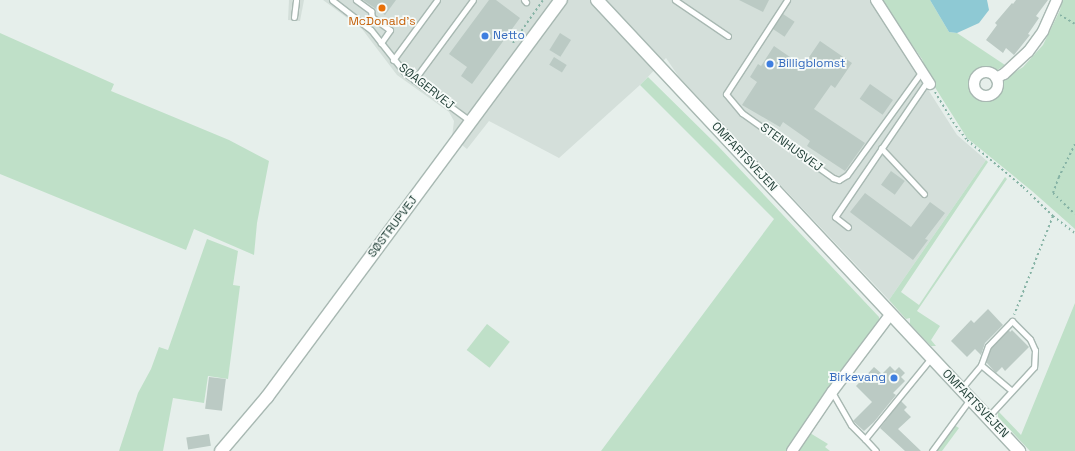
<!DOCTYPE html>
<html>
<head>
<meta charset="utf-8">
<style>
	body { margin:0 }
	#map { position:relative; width:1075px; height:451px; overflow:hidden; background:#e6efeb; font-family:"Space Grotesk",sans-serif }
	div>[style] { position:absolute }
	.built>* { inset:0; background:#d4dfda }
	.green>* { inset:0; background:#bfe0c8; transform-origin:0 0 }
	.water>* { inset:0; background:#8ec9d4 }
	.building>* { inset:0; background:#bbcac4; transform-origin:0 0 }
	.path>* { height:2px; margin-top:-1px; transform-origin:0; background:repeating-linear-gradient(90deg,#86b3a5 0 2px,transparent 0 5px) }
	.roads { filter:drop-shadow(1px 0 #a8b8b2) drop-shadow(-1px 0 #a8b8b2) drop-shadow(0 1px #a8b8b2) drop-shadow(0 -1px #a8b8b2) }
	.lane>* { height:5px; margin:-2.5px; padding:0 2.5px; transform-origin:2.5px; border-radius:2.5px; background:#fff }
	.street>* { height:10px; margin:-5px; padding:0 5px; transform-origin:5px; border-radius:5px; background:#fff }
	.street>.ring { margin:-5px; padding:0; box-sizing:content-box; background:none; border:10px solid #fff; border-radius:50% }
	.secondary>* { height:12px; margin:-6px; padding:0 6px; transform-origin:6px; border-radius:6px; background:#fff }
	.dots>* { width:11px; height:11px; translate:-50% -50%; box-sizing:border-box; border:2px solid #f7fbf9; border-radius:50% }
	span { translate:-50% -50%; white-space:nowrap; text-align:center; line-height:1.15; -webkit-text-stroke:3.5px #f7fbf9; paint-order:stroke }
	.food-label { font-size:12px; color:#c56008 }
	.shop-label { font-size:12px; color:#366cbe }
	.left { translate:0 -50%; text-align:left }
	.right { translate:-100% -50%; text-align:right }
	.street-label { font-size:12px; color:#24423a }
</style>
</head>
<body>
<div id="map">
	<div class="built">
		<i style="clip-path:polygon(289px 0,304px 0,300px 21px,288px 20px)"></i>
		<i style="clip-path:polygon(323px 0,871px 0,957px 135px,986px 160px,889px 300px,679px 77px,666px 58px,640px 85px,559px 158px,489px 121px,467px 149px,452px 137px,454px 121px,449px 112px,397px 75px,362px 29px)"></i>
	</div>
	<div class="green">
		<i style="clip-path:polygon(880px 0,930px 0,949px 32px,957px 33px,1005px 65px,996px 71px,984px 68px,973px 75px,970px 85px,976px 96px,985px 99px,994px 97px,1000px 91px,1003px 80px,1023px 67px,1043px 45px,1060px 10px,1062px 0,1075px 0,1075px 229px,1032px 191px,967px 138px,931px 81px,922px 59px)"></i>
		<i style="clip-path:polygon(0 33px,114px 84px,111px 91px,229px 140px,269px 161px,257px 223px,254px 255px,194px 229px,186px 250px,0 174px)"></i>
		<i style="clip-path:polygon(648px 77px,718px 146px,879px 317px,879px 324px,874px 328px,838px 375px,788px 451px,601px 451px,774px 219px,640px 85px)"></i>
		<i style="clip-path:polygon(986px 160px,988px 162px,901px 292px,919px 305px,1005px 177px,1007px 179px,917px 311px,940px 326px,931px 340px,936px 346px,931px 346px,910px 324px,910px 318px,906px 319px,889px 300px)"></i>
		<i style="clip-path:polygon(207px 239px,238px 251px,233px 285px,240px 286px,228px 379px,208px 376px,204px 403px,173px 398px,163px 451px,119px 451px,138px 393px,151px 369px,159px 347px,168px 350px)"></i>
		<i style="clip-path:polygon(1075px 303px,1075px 451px,1030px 451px,998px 417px,998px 411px,1021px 435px)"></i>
		<i style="left:487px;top:324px;width:29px;height:33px;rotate:38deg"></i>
		<i style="clip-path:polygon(954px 425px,959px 428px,942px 451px,935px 451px)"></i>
		<i style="clip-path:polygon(810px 433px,828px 444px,825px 447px,830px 451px,798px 451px)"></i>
	</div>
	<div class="water">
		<i style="clip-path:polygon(930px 0,987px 0,989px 10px,979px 23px,957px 33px,949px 32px)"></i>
	</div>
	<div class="building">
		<i style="clip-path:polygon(363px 0,396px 0,385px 15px)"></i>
		<i style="clip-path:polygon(489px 0,496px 0,520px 18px,472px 84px,461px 76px,467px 67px,449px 54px)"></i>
		<i style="clip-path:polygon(739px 0,769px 0,763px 12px)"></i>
		<i style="clip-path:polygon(1016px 0,1048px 0,1036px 16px,1039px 18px,1028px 34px,1030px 35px,1014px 55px,1006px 48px,1003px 53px,986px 40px,997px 25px,995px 23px,1012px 3px,1013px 4px)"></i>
		<i style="left:783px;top:14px;width:14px;height:18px;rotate:34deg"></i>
		<i style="left:560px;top:33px;width:13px;height:20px;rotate:32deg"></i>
		<i style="clip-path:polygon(820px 41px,852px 63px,835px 88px,831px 85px,814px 109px,865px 143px,845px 171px,807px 146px,810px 141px,783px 122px,780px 127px,742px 105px,757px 82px,750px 77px,758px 64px,761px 66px,774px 46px,803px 66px)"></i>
		<i style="left:554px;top:57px;width:15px;height:9px;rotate:32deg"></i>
		<i style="left:870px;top:84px;width:28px;height:18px;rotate:35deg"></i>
		<i style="left:891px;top:171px;width:17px;height:17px;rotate:36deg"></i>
		<i style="clip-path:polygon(865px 193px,911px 227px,930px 202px,945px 213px,925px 239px,928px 240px,913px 260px,850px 212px)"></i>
		<i style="clip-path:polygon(988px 309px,1003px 325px,985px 343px,981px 355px,975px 349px,967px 357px,951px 341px,971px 320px,974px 323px)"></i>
		<i style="clip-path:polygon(1009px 330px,1010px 332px,1012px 330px,1029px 347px,1005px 371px,1002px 367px,996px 373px,986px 362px,991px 348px)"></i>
		<i style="clip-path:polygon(890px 366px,895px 371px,899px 367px,905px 373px,901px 377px,905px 381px,893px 393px,896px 395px,874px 422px,864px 431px,853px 421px,872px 402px,856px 386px,874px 367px,882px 374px)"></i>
		<i style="left:209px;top:377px;width:17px;height:32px;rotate:7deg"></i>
		<i style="clip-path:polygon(901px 401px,907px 407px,904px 410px,911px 417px,898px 429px,921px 451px,905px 451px,880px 428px)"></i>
		<i style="left:209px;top:434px;width:12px;height:23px;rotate:81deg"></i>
	</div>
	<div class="path">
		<i style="left:1060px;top:15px;width:17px;rotate:31deg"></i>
		<i style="left:513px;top:43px;width:52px;rotate:-55.1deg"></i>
		<i style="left:935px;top:92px;width:35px;rotate:59deg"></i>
		<i style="left:953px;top:122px;width:23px;rotate:52deg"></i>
		<i style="left:967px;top:140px;width:73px;rotate:40deg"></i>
		<i style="left:1023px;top:187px;width:42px;rotate:44deg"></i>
		<i style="left:1053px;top:216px;width:106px;rotate:111.5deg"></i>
		<i style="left:1075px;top:144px;width:37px;rotate:116deg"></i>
		<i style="left:1059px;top:177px;width:17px;rotate:111deg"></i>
		<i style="left:1053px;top:193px;width:30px;rotate:44deg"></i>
		<i style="left:1053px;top:216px;width:28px;rotate:38deg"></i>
	</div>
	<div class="roads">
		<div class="lane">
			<i style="left:332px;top:0;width:49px;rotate:37.6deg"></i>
			<i style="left:371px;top:30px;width:55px;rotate:51.7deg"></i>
			<i style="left:405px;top:73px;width:81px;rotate:36.4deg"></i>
			<i style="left:356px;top:0;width:19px;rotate:36deg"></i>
			<i style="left:371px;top:11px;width:6px;rotate:81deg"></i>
			<i style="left:372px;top:17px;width:22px;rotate:36deg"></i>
			<i style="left:390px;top:30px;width:16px;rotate:125deg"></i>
			<i style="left:524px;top:0;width:3px;rotate:45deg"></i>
			<i style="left:675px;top:0;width:64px;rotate:34.2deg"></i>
			<i style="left:787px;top:0;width:112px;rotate:123deg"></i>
			<i style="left:726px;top:94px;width:25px;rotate:50deg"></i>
			<i style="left:742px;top:113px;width:112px;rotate:35.5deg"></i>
			<i style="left:833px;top:178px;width:6px;rotate:18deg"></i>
			<i style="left:839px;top:180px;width:9px;rotate:-32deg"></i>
			<i style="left:847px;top:175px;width:128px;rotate:-54.2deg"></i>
			<i style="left:294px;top:17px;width:17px;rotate:-83deg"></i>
			<i style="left:393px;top:60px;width:74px;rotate:-53.7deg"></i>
			<i style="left:414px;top:80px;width:99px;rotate:-53.6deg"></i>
			<i style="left:881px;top:148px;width:63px;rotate:46.9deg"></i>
			<i style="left:848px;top:227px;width:16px;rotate:-142deg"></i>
			<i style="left:835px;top:217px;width:166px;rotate:-55.8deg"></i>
			<i style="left:981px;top:365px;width:39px;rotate:40deg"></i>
			<i style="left:961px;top:389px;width:31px;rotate:-50deg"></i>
			<i style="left:981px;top:365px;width:20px;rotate:-70deg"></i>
			<i style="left:988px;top:346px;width:35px;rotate:-46deg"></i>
			<i style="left:1012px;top:321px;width:25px;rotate:45deg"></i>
			<i style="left:1030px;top:339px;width:12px;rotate:66deg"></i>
			<i style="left:1035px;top:350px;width:17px;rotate:93deg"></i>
			<i style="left:1034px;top:367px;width:68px;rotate:132.6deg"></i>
			<i style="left:832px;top:392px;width:38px;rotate:60deg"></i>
			<i style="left:851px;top:425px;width:20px;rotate:45deg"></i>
			<i style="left:865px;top:439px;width:104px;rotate:-50.8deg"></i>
			<i style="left:865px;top:439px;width:16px;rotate:47deg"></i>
			<i style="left:932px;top:451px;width:64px;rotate:-53.8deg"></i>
		</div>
		<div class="street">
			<i style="left:876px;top:0;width:100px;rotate:57.3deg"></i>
			<i class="ring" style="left:974px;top:72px;width:14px;height:14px"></i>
			<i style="left:996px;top:78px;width:9px;rotate:-27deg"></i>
			<i style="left:1004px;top:74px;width:33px;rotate:-43deg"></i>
			<i style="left:1028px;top:52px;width:26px;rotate:-54deg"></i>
			<i style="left:1043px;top:31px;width:34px;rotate:-66deg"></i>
			<i style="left:792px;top:451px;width:71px;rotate:-55.9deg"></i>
			<i style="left:832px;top:392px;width:96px;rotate:-53deg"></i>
		</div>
		<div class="secondary">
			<i style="left:597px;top:0;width:618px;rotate:46.9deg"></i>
			<i style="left:221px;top:451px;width:71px;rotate:-49.6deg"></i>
			<i style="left:267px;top:397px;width:494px;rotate:-53.5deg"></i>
		</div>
	</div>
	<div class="dots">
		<i style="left:382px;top:8px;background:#e8710a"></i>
		<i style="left:485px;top:36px;background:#3f7fe0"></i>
		<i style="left:770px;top:64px;background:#3f7fe0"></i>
		<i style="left:894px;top:378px;background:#3f7fe0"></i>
	</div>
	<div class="food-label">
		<span style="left:382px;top:22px">McDonald's</span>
	</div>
	<div class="shop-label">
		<span class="left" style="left:493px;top:36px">Netto</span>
		<span class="left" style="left:778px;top:64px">Billigblomst</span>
		<span class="right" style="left:886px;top:378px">Birkevang</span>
	</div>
	<div class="street-label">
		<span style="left:426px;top:87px;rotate:38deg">SØAGERVEJ</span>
		<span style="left:791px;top:148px;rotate:36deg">STENHUSVEJ</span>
		<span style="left:744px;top:157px;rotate:47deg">OMFARTSVEJEN</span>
		<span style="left:393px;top:227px;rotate:-53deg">SØSTRUPVEJ</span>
		<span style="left:975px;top:404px;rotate:46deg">OMFARTSVEJEN</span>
	</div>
</div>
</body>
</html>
